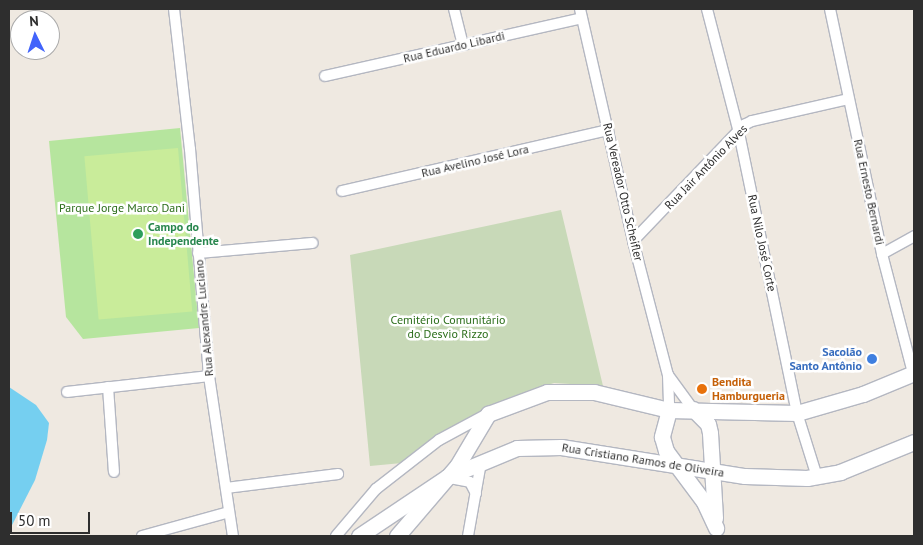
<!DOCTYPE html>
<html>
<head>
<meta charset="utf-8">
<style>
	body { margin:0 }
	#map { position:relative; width:923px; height:545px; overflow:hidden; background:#efe9e1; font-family:"PT Sans",sans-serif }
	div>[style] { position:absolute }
	.green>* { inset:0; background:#b6e59e }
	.cemetery>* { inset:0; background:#c8d9b8 }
	.pitch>* { inset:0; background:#c9ec9a; transform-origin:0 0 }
	.water>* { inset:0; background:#75cff0 }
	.roads { filter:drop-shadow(1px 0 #b4b7c1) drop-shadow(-1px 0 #b4b7c1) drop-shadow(0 1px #b4b7c1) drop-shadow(0 -1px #b4b7c1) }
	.street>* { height:10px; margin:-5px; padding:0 5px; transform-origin:5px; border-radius:5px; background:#fff }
	.secondary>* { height:15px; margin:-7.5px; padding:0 7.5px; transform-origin:7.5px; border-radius:7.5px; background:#fff }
	.dots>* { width:14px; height:14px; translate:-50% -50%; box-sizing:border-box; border:2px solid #fff; border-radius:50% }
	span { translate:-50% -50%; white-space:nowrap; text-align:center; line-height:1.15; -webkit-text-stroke:5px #fff; paint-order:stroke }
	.street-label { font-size:12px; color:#2e2e2e }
	.park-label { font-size:12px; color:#2c6e1b }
	.leisure-label { font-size:12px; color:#27864d; font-weight:700 }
	.left { translate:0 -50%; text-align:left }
	.shop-label { font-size:12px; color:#366cbe; font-weight:700 }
	.right { translate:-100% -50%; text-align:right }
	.food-label { font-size:12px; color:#c56008; font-weight:700 }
	.frame { position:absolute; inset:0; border:10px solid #2e2e2e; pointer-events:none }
	.north { position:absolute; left:10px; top:10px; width:50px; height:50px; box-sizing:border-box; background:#fff; border:1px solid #ababab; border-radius:50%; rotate:356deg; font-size:14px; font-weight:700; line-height:20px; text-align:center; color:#2e2e2e }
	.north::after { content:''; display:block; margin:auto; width:18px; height:22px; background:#4264fb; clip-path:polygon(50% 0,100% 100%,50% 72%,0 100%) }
	.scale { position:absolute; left:10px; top:512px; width:80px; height:22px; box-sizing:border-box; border:2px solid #2e2e2e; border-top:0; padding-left:6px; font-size:15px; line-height:18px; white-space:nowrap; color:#2e2e2e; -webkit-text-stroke:4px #fff; paint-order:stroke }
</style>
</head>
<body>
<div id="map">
	<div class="green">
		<i style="clip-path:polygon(180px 128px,199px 328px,83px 339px,66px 317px,49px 141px)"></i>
	</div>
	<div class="cemetery">
		<i style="clip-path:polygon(561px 210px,603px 386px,554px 383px,511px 397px,481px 412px,402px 463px,370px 466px,350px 255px)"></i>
	</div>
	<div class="pitch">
		<i style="left:178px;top:148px;width:164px;height:94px;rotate:85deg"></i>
	</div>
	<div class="water">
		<i style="clip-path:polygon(9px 387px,36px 405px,49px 423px,47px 440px,35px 480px,9px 531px)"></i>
	</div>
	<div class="roads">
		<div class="street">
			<i style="left:174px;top:9px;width:141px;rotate:83.5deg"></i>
			<i style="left:190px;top:149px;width:228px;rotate:85.2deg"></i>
			<i style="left:209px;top:376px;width:162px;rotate:81.5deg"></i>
			<i style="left:454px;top:9px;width:37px;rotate:76deg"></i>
			<i style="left:580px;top:9px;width:238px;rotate:77.1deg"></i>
			<i style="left:633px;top:241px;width:138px;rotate:75.4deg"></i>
			<i style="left:668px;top:375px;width:35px;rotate:88deg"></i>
			<i style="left:707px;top:9px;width:128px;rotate:75.5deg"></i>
			<i style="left:739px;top:133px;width:286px;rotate:78.3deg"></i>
			<i style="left:797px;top:413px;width:67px;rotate:72.6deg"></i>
			<i style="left:830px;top:9px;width:250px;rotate:78deg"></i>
			<i style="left:882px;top:254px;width:123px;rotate:75.4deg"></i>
			<i style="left:325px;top:76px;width:263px;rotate:-12.7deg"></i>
			<i style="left:342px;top:191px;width:273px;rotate:-12.9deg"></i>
			<i style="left:633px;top:241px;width:161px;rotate:-46.3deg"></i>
			<i style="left:744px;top:125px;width:9px;rotate:-27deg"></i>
			<i style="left:752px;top:121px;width:99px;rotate:-12.8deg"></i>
			<i style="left:198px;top:253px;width:115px;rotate:-5deg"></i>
			<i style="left:882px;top:254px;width:37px;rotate:-29deg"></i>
			<i style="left:668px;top:375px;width:42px;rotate:53.7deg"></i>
			<i style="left:108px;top:387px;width:85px;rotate:86deg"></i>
			<i style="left:67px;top:392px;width:143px;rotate:-6.4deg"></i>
			<i style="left:450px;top:478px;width:20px;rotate:11deg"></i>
			<i style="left:470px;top:482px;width:13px;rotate:63deg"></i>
			<i style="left:226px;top:488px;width:113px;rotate:-7.1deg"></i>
			<i style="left:142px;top:536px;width:90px;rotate:-15.4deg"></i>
			<i style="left:336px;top:536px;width:62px;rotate:-49.6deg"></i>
			<i style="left:376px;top:489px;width:80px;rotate:-37.9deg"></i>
			<i style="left:439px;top:440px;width:55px;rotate:-28.4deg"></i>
			<i style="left:468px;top:536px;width:75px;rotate:-80deg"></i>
		</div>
		<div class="secondary">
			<i style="left:693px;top:409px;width:21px;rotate:45deg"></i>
			<i style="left:708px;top:424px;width:9px;rotate:77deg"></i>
			<i style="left:710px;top:433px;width:85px;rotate:86.6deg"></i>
			<i style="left:669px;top:410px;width:28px;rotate:105deg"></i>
			<i style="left:662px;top:437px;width:15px;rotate:74deg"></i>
			<i style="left:666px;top:451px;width:64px;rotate:53.3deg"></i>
			<i style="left:704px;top:502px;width:29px;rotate:65deg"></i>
			<i style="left:359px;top:536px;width:106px;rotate:-33.8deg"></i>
			<i style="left:447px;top:477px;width:76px;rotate:-22.5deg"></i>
			<i style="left:517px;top:448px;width:44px;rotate:-1.3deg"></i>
			<i style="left:561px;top:447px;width:186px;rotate:9deg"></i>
			<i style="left:745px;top:476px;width:62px;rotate:1.8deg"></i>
			<i style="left:807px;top:478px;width:34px;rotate:-10deg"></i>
			<i style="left:840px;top:472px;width:80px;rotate:-22.1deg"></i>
			<i style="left:397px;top:536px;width:92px;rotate:-49.4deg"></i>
			<i style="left:457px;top:466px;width:61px;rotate:-59.2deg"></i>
			<i style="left:488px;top:414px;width:63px;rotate:-20.4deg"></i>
			<i style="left:547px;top:392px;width:47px"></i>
			<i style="left:594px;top:392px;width:77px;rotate:13.5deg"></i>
			<i style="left:669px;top:410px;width:128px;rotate:1.3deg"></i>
			<i style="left:797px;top:413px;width:69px;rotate:-16.1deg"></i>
			<i style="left:863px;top:394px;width:55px;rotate:-22.4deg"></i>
		</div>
	</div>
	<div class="dots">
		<i style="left:138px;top:234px;background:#2e9e5b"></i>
		<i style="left:872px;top:359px;background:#3f7fe0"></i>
		<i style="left:702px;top:389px;background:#e8710a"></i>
	</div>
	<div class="street-label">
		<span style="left:454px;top:47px;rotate:-13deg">Rua Eduardo Libardi</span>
		<span style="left:475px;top:161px;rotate:-13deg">Rua Avelino José Lora</span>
		<span style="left:706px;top:167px;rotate:-46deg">Rua Jair Antônio Alves</span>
		<span style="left:623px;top:192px;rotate:77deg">Rua Vereador Otto Scheifler</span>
		<span style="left:869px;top:192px;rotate:78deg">Rua Ernesto Bernardi</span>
		<span style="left:762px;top:243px;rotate:78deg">Rua Nilo José Corte</span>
		<span style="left:204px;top:318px;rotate:-95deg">Rua Alexandre Luciano</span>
		<span style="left:643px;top:460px;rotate:9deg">Rua Cristiano Ramos de Oliveira</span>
	</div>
	<div class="park-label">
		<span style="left:122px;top:208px">Parque Jorge Marco Dani</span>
		<span style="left:448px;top:327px">Cemitério Comunitário<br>do Desvio Rizzo</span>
	</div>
	<div class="leisure-label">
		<span class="left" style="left:148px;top:234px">Campo do<br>Independente</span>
	</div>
	<div class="shop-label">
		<span class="right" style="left:862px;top:359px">Sacolão<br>Santo Antônio</span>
	</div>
	<div class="food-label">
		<span class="left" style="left:712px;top:389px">Bendita<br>Hamburgueria</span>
	</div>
	<div class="frame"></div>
	<div class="north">N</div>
	<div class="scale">50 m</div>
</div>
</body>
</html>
